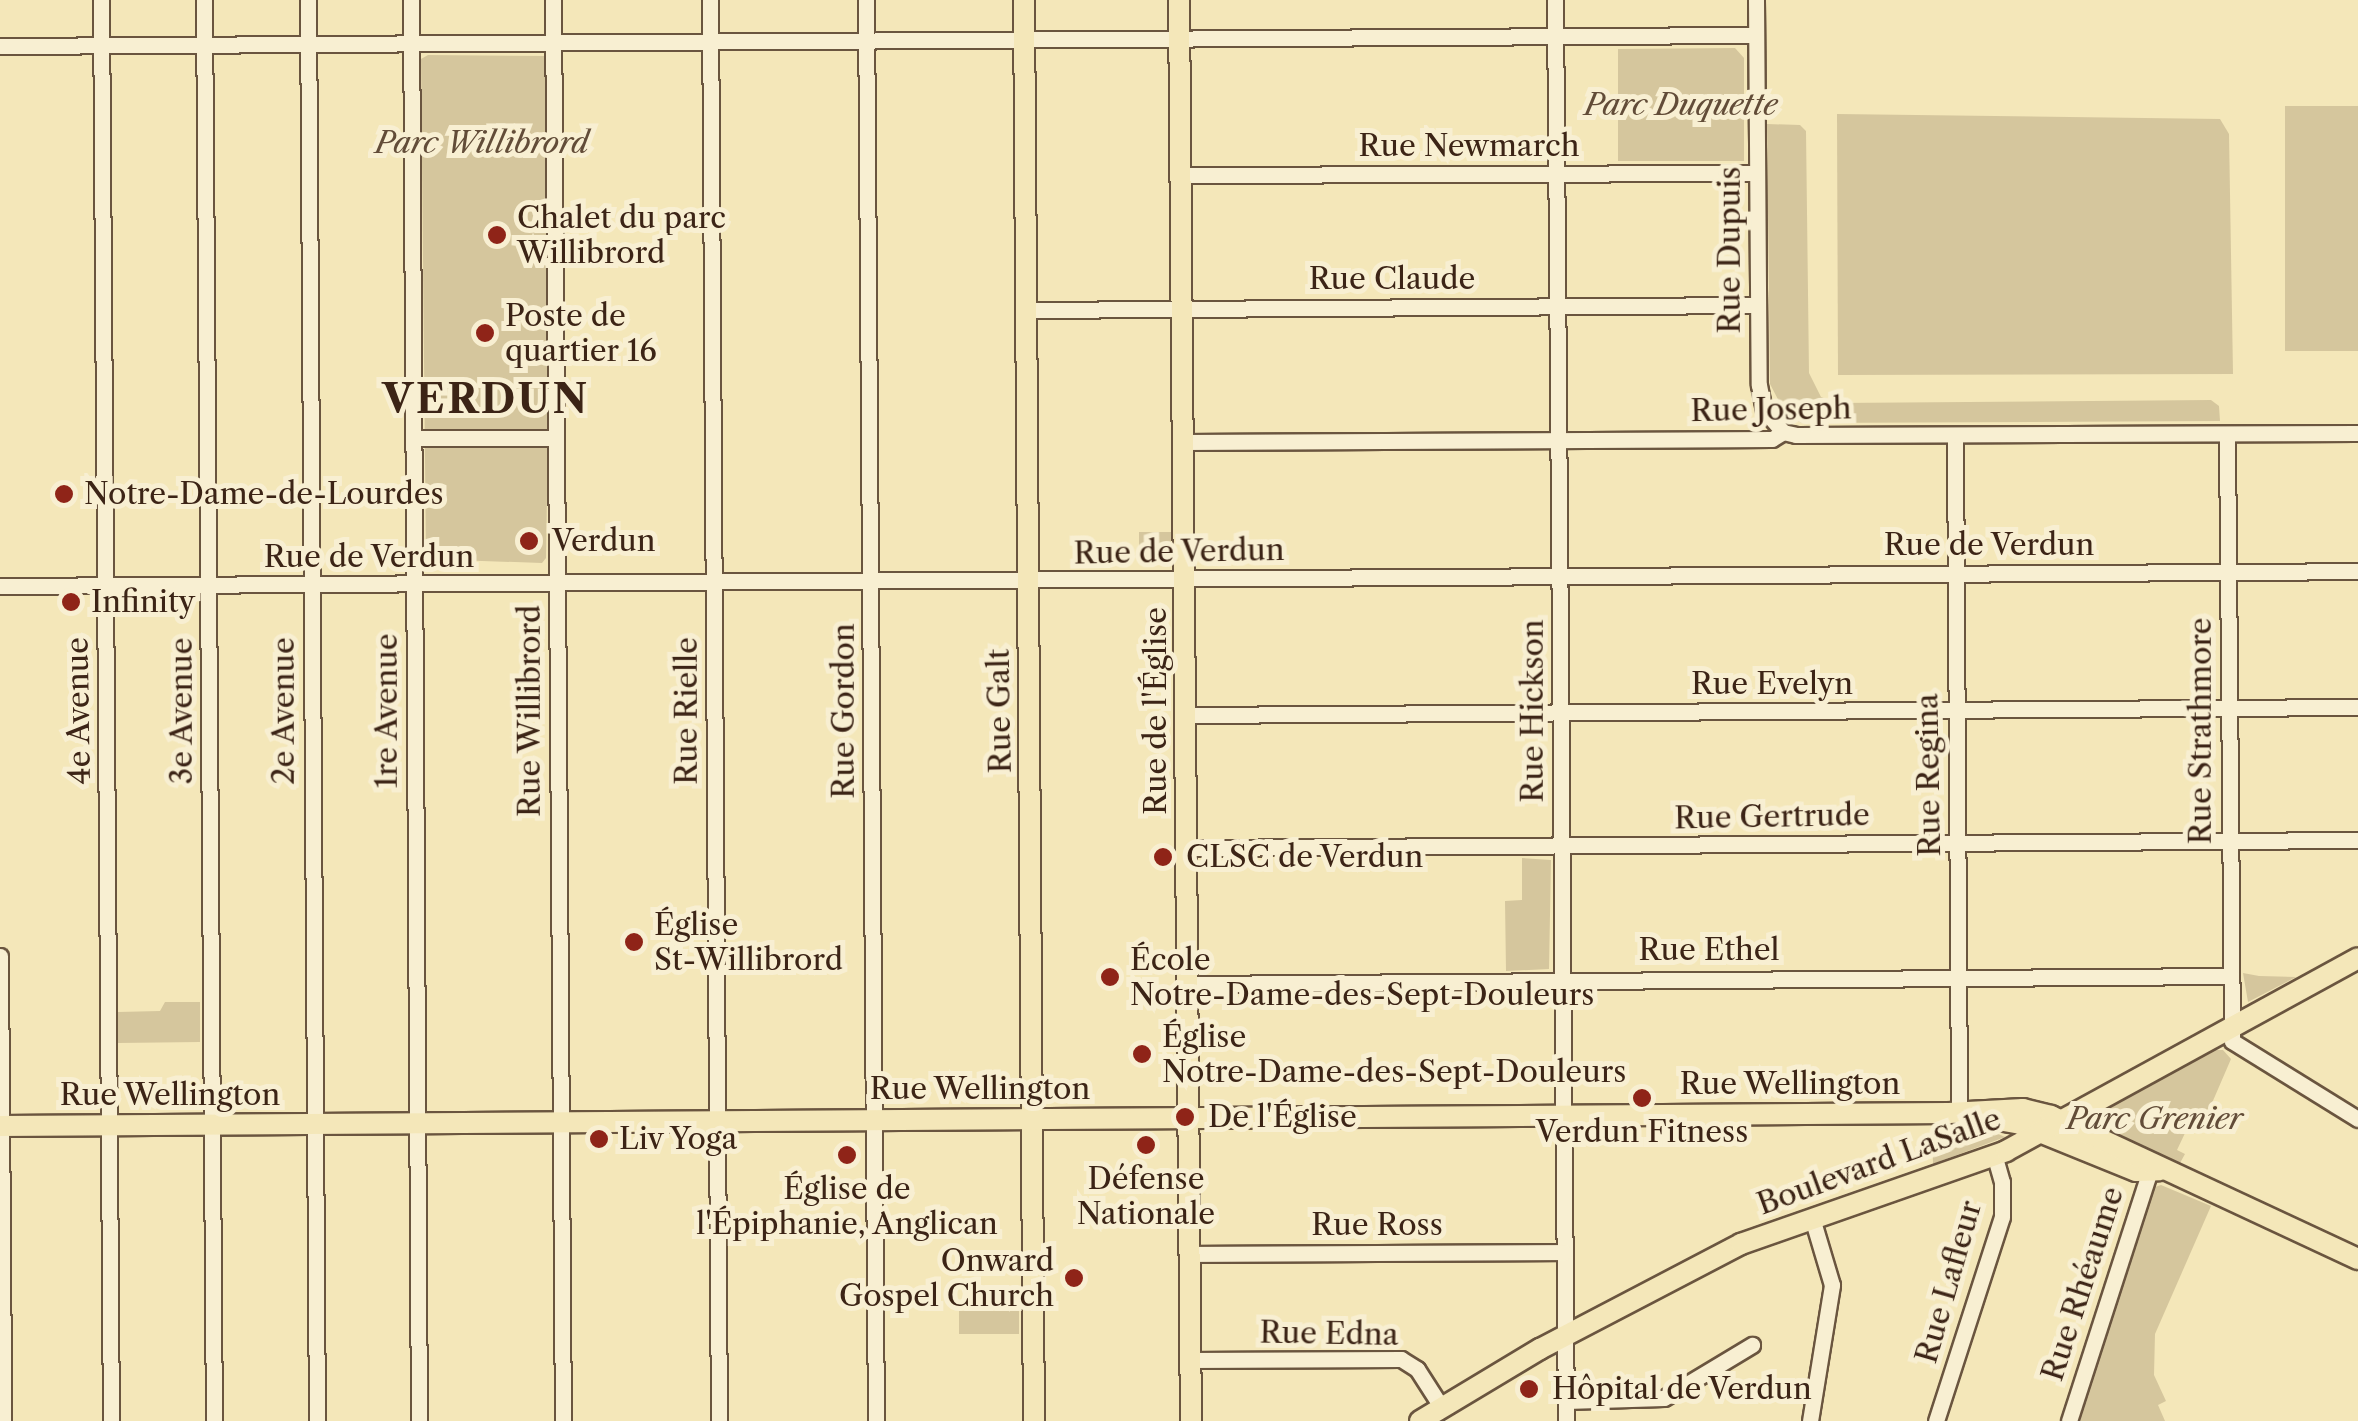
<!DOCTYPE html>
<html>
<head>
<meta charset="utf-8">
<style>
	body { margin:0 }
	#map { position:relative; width:2358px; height:1421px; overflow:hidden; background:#f4e7b9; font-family:"Libre Caslon Text",serif }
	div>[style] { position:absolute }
	.green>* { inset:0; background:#d5c69d; transform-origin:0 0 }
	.roads { filter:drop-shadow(2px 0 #6a553f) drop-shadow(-2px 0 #6a553f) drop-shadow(0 2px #6a553f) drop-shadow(0 -2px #6a553f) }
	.minor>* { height:15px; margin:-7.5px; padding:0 7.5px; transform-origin:7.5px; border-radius:7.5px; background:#f8efd2 }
	.major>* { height:20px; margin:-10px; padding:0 10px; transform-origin:10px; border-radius:10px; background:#f4e7b9 }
	.dots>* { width:28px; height:28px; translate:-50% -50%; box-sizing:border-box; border:5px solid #f8efd2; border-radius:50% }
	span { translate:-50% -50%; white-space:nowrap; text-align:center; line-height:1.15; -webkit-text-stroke:10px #f8efd2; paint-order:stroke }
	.park-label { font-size:30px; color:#624c38; font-style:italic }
	.street-label { font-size:30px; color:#3c2416 }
	.poi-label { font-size:30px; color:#3c2416 }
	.left { translate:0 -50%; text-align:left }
	.right { translate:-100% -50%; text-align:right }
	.district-label { font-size:40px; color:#3c2416; font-weight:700; letter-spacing:2.5px }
</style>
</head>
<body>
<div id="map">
	<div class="green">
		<i style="clip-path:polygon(1735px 48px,1744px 58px,1744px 161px,1618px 161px,1618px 49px)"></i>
		<i style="clip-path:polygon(428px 55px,546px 56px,548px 432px,546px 558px,542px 563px,426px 559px,421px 59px)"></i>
		<i style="left:2358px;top:106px;width:245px;height:73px;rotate:90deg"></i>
		<i style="clip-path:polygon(1837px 114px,2220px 119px,2229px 134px,2233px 374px,1838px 375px)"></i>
		<i style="clip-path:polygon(1767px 124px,1800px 125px,1806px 131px,1809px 373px,1821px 397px,1836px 403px,2211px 400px,2219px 406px,2220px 421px,1801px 423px,1785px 413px,1770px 384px)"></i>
		<i style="left:1171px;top:532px;width:32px;height:32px;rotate:90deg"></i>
		<i style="clip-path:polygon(1522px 858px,1551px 860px,1549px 969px,1506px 971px,1505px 901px,1522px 900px)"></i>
		<i style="clip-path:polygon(2243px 973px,2259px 976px,2296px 977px,2248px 1002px)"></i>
		<i style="clip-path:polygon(165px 1002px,200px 1002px,200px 1042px,118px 1043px,118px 1012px,160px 1011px)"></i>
		<i style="clip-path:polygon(2215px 1050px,2223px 1050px,2231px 1059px,2209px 1110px,2195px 1112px,2177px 1150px,2185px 1154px,2180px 1163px,2092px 1123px,2092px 1117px)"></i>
		<i style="clip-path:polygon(1932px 1128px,1989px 1130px,2005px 1137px,1933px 1164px)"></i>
		<i style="clip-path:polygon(2161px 1185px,2211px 1206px,2155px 1334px,2154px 1375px,2166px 1401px,2158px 1405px,2165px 1421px,2077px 1421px,2149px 1198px,2155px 1187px)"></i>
		<i style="left:1019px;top:1311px;width:23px;height:60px;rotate:90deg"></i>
	</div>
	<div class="roads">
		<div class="minor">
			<i style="left:101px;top:0;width:1421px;rotate:89.6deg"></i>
			<i style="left:204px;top:0;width:1421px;rotate:89.6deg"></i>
			<i style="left:308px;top:0;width:1421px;rotate:89.64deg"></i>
			<i style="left:411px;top:0;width:1421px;rotate:89.68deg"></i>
			<i style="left:553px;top:0;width:1421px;rotate:89.6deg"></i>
			<i style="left:710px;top:0;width:1421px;rotate:89.64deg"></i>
			<i style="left:866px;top:0;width:1421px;rotate:89.6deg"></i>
			<i style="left:1555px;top:0;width:1421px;rotate:89.56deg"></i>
			<i style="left:1756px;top:0;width:385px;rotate:89.6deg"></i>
			<i style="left:1759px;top:385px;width:25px;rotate:79deg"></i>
			<i style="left:1764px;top:410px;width:29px;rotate:49deg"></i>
			<i style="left:0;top:46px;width:1756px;rotate:-0.36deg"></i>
			<i style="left:1181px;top:175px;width:576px;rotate:-0.2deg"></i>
			<i style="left:1026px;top:310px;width:732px;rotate:-0.39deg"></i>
			<i style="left:2227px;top:434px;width:607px;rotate:89.53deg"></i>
			<i style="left:2232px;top:1041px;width:148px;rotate:31.8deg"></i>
			<i style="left:1955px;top:435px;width:678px;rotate:89.66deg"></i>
			<i style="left:414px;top:438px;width:142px"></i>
			<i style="left:1184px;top:442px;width:588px;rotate:-0.29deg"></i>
			<i style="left:1772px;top:439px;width:13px;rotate:-32deg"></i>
			<i style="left:1783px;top:432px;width:13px;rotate:13deg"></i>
			<i style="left:1796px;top:435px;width:562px;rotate:-0.2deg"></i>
			<i style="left:0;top:586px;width:2358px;rotate:-0.36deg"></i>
			<i style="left:1186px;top:715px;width:1172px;rotate:-0.39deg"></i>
			<i style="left:1187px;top:848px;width:1171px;rotate:-0.39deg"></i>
			<i style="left:0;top:956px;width:465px;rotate:89.6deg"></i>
			<i style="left:1188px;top:984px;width:1043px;rotate:-0.44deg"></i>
			<i style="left:1190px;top:1254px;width:374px;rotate:-0.3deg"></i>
			<i style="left:1190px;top:1360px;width:211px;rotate:-0.3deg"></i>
			<i style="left:1401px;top:1359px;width:19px;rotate:32deg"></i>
			<i style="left:1417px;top:1369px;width:46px;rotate:57.3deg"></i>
			<i style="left:1566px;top:1401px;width:98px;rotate:-1.8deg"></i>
			<i style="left:1664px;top:1398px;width:103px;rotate:-31.1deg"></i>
			<i style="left:1810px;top:1421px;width:138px;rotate:-80.8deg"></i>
			<i style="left:1832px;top:1285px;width:70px;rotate:-106.6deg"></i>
			<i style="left:1936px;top:1421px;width:214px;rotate:-72.1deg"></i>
			<i style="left:2002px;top:1217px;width:35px;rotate:-90deg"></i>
			<i style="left:2002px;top:1182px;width:26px;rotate:-106deg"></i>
			<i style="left:2069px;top:1421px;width:270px;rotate:-72.1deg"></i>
		</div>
		<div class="major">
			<i style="left:1024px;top:0;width:1421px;rotate:89.6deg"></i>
			<i style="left:1179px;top:0;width:1421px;rotate:89.52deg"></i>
			<i style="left:1987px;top:1118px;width:34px;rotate:10deg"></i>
			<i style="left:2020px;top:1124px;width:125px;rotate:22.1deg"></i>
			<i style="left:2136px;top:1171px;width:24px;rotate:-2deg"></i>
			<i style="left:0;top:1126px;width:1949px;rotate:-0.38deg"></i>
			<i style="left:1949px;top:1113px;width:74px;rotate:-3.1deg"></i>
			<i style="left:2023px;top:1109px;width:29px;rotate:14deg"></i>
			<i style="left:2051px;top:1116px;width:339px;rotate:25deg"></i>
			<i style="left:1420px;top:1421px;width:140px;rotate:-31deg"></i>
			<i style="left:1540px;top:1349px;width:227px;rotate:-27.6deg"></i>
			<i style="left:1741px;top:1244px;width:281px;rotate:-19.3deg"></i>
			<i style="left:2006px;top:1151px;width:401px;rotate:-28.7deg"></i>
		</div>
	</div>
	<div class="dots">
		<i style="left:497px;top:235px;background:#8f2418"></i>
		<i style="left:485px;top:333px;background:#8f2418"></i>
		<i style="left:64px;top:494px;background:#8f2418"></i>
		<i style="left:529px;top:541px;background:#8f2418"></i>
		<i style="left:71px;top:602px;background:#8f2418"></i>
		<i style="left:1163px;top:857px;background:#8f2418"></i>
		<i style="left:634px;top:942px;background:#8f2418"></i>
		<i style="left:1110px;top:977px;background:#8f2418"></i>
		<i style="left:1142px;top:1054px;background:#8f2418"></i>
		<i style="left:1642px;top:1098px;background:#8f2418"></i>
		<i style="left:1185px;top:1117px;background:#8f2418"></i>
		<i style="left:599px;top:1139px;background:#8f2418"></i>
		<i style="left:1146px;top:1145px;background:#8f2418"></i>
		<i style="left:847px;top:1155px;background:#8f2418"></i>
		<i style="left:1074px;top:1278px;background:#8f2418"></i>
		<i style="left:1529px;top:1389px;background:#8f2418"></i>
	</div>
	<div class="park-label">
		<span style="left:1681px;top:105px">Parc Duquette</span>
		<span style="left:482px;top:143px">Parc Willibrord</span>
		<span style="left:2155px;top:1119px">Parc Grenier</span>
	</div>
	<div class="street-label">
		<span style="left:1469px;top:146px">Rue Newmarch</span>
		<span style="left:1730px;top:250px;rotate:-90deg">Rue Dupuis</span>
		<span style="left:1392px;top:279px">Rue Claude</span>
		<span style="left:1771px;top:410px;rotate:-1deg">Rue Joseph</span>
		<span style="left:1989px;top:545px">Rue de Verdun</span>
		<span style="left:1179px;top:552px;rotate:-1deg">Rue de Verdun</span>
		<span style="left:369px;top:557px">Rue de Verdun</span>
		<span style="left:1772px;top:684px">Rue Evelyn</span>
		<span style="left:79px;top:711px;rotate:-91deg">4e Avenue</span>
		<span style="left:182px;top:711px;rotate:-90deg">3e Avenue</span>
		<span style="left:284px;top:711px;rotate:-90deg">2e Avenue</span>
		<span style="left:387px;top:711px;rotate:-90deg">1re Avenue</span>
		<span style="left:530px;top:711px;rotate:-90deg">Rue Willibrord</span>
		<span style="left:687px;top:711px;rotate:-90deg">Rue Rielle</span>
		<span style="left:844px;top:711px;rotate:-90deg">Rue Gordon</span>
		<span style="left:1000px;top:711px;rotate:-91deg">Rue Galt</span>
		<span style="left:1156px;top:711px;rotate:-90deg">Rue de l'Église</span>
		<span style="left:1533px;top:711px;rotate:-90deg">Rue Hickson</span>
		<span style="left:2201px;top:731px;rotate:-90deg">Rue Strathmore</span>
		<span style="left:1929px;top:775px;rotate:-91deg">Rue Regina</span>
		<span style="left:1772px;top:817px;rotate:-1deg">Rue Gertrude</span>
		<span style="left:1709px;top:950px">Rue Ethel</span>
		<span style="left:1790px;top:1084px">Rue Wellington</span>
		<span style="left:980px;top:1089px">Rue Wellington</span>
		<span style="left:170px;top:1095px">Rue Wellington</span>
		<span style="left:1879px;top:1162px;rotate:-20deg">Boulevard LaSalle</span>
		<span style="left:1377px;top:1225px">Rue Ross</span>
		<span style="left:1949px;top:1282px;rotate:-74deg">Rue Lafleur</span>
		<span style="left:2083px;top:1284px;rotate:-72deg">Rue Rhéaume</span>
		<span style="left:1329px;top:1334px;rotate:1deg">Rue Edna</span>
	</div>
	<div class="poi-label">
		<span class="left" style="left:517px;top:235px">Chalet du parc<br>Willibrord</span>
		<span class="left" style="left:505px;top:333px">Poste de<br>quartier 16</span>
		<span class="left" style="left:84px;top:494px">Notre-Dame-de-Lourdes</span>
		<span class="left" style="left:552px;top:541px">Verdun</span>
		<span class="left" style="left:91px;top:602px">Infinity</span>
		<span class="left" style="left:1186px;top:857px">CLSC de Verdun</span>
		<span class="left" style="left:654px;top:942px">Église<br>St-Willibrord</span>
		<span class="left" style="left:1130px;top:977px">École<br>Notre-Dame-des-Sept-Douleurs</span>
		<span class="left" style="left:1162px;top:1054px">Église<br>Notre-Dame-des-Sept-Douleurs</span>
		<span class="left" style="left:1208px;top:1117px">De l'Église</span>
		<span style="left:1642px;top:1132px">Verdun Fitness</span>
		<span class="left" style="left:619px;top:1139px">Liv Yoga</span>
		<span style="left:1146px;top:1196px">Défense<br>Nationale</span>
		<span style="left:847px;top:1206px">Église de<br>l'Épiphanie, Anglican</span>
		<span class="right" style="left:1054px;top:1278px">Onward<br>Gospel Church</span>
		<span class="left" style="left:1552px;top:1389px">Hôpital de Verdun</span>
	</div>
	<div class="district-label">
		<span style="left:486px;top:399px">VERDUN</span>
	</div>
</div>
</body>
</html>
